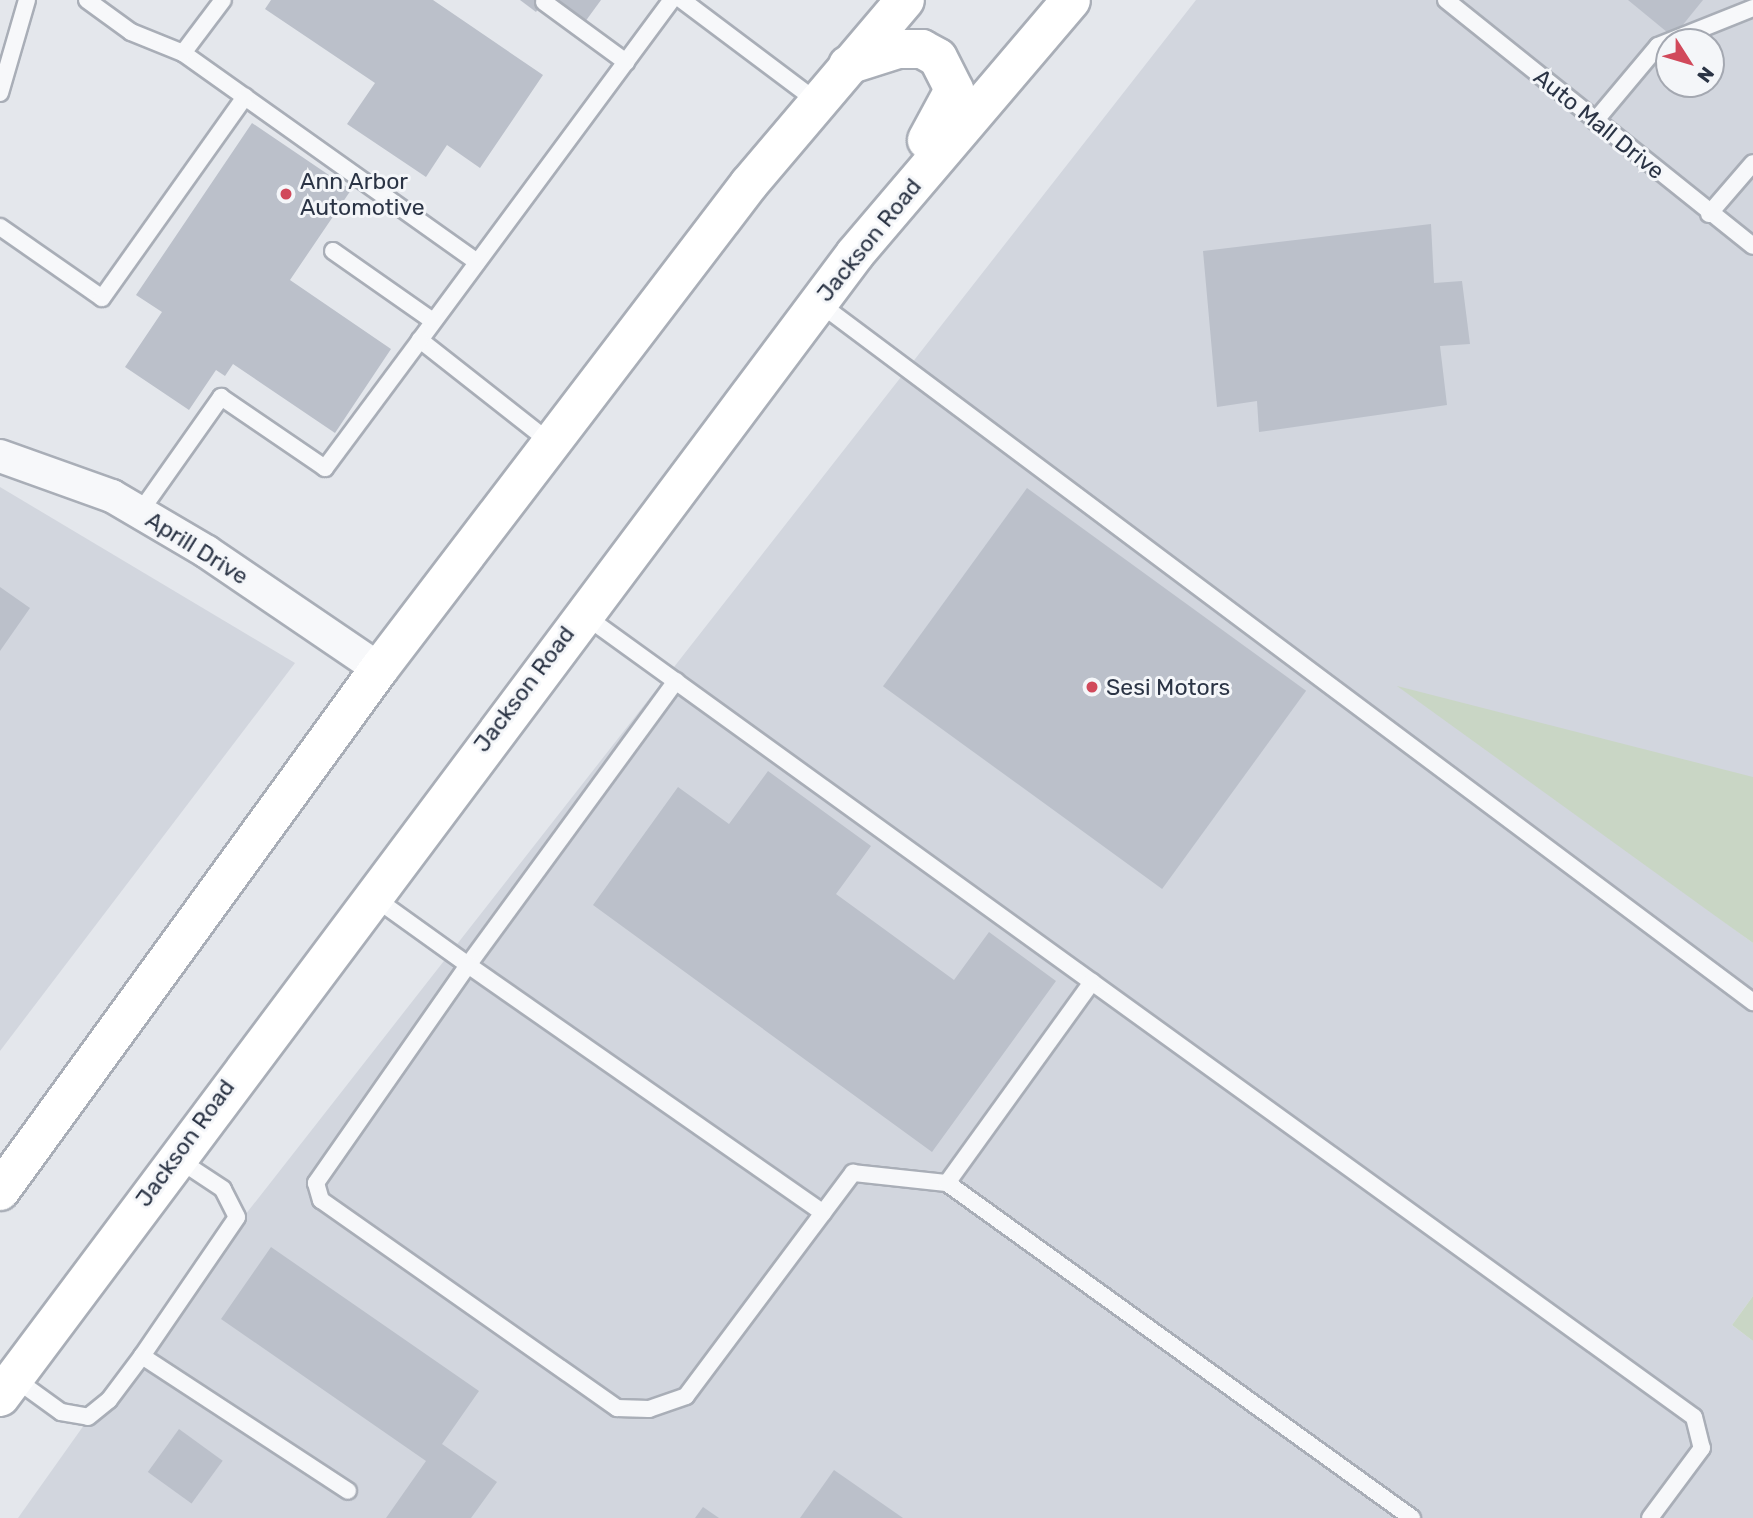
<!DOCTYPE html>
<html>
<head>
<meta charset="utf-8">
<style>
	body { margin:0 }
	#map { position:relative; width:1753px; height:1518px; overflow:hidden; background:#e4e7ec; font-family:Rubik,sans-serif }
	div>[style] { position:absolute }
	.built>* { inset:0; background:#d2d6de }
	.green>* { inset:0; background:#c9d6c5 }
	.building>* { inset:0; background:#bbc0ca; transform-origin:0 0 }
	.roads { filter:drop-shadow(2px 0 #a9aeb7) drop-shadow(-2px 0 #a9aeb7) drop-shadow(0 2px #a9aeb7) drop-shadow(0 -2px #a9aeb7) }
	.service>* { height:16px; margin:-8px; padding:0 8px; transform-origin:8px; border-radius:8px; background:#f7f8fa }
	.minor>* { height:32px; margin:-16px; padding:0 16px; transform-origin:16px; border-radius:16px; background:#f7f8fa }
	.secondary>* { height:38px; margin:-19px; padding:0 19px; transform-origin:19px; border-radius:19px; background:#fff }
	.dots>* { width:19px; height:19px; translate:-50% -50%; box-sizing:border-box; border:4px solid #f4f6f9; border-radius:50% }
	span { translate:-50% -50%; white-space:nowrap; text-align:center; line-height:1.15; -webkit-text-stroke:6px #f4f6f9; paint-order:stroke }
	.street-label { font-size:23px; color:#2b3445 }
	.poi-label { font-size:23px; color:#2b3445 }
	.left { translate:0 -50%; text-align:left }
	.north { position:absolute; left:1655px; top:28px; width:70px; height:70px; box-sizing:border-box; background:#f4f6f9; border:2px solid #a4a8b1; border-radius:50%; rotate:127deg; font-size:19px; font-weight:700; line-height:28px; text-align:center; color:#2b3445 }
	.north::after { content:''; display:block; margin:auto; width:24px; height:32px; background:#d1495b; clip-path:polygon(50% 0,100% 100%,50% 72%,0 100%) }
</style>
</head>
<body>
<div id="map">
	<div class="built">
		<i style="clip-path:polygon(evenodd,1196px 0,1753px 0,1753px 916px,1715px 915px,1753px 943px,1753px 1296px,1732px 1325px,1753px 1341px,1753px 1518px,18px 1518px,116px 1380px,1196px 0,1669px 42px,1711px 42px,1711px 84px,1669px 84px,1669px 42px)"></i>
		<i style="clip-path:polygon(0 487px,295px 663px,0 1051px)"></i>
	</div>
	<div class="green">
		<i style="clip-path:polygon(1397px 686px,1753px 777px,1753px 943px,1714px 915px)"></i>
		<i style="clip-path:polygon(1753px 1296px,1753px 1341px,1732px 1325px)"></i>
	</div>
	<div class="building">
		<i style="clip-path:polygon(271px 0,433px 0,543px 75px,480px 168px,447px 145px,426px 177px,347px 124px,375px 83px,265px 9px)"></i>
		<i style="clip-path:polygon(520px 0,544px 0,536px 12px)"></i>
		<i style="clip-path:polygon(546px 0,601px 0,582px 26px)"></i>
		<i style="clip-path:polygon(1628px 0,1703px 0,1673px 37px)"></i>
		<i style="clip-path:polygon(252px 123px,351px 190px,290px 280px,391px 349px,335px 433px,233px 364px,225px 376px,216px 370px,189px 410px,125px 367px,162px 312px,136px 295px)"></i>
		<i style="clip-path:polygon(1431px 224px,1434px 283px,1462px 281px,1470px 344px,1440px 346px,1447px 405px,1259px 432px,1257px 401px,1217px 407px,1203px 251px)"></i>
		<i style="left:1027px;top:488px;width:345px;height:245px;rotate:36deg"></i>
		<i style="clip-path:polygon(0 587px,30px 608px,0 651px)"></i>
		<i style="clip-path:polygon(768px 771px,871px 846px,836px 894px,954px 980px,989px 932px,1056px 981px,932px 1152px,593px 905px,678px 787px,729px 824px)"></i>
		<i style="clip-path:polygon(271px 1247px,479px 1391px,442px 1444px,497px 1482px,471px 1518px,386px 1518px,426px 1461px,221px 1319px)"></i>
		<i style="left:179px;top:1429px;width:54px;height:53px;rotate:36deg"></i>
		<i style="clip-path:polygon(834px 1470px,903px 1518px,800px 1518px)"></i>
		<i style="clip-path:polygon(703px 1507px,719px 1518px,695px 1518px)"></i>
	</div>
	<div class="roads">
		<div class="service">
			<i style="left:87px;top:0;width:54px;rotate:36deg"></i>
			<i style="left:131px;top:32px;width:56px;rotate:22deg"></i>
			<i style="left:183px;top:53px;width:361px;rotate:35.4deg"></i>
			<i style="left:682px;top:0;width:170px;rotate:36.9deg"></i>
			<i style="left:1446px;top:0;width:393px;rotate:38.7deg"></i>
			<i style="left:544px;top:2px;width:102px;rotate:36.2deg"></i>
			<i style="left:183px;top:53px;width:66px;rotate:-53deg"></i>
			<i style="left:0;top:93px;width:97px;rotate:-73.8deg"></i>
			<i style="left:1595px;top:121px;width:98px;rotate:-50deg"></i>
			<i style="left:1658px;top:46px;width:102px;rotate:-21.8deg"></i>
			<i style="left:1709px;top:214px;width:67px;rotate:-49.2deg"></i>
			<i style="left:0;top:227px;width:124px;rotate:34.8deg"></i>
			<i style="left:102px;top:298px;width:247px;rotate:-54.6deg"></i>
			<i style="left:333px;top:251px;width:122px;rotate:35deg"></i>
			<i style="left:819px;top:303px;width:1167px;rotate:36.81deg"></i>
			<i style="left:551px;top:443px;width:167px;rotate:-141.8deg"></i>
			<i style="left:420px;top:340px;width:423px;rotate:-53.5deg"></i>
			<i style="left:140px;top:512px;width:141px;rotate:-54.8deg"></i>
			<i style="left:221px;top:397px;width:126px;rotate:34.3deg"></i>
			<i style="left:325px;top:468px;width:159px;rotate:-53.4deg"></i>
			<i style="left:584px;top:615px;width:1369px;rotate:35.85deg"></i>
			<i style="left:1694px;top:1417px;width:32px;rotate:76deg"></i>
			<i style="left:1702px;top:1448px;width:87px;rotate:126.6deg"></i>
			<i style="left:676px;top:681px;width:352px;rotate:126.2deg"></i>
			<i style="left:468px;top:965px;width:433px;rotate:34.9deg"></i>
			<i style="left:372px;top:896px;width:118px;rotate:35.7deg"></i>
			<i style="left:468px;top:965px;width:266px;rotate:124.9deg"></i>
			<i style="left:316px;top:1183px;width:18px;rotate:74deg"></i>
			<i style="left:321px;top:1200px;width:362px;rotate:35.1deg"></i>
			<i style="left:617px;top:1408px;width:32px;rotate:2deg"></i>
			<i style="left:649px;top:1409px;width:39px;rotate:-19deg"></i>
			<i style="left:686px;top:1396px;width:279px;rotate:-53.2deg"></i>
			<i style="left:853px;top:1173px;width:95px;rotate:6.1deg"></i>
			<i style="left:947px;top:1183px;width:573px;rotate:35.77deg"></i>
			<i style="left:947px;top:1183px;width:248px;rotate:-54.2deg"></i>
			<i style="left:142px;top:1356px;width:246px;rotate:33.2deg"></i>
			<i style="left:14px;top:1378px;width:58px;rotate:35.9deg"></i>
			<i style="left:61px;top:1412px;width:27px;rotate:10deg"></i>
			<i style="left:88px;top:1417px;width:27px;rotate:-39deg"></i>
			<i style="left:109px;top:1400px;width:55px;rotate:-53.1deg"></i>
			<i style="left:142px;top:1356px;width:168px;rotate:-55.6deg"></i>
			<i style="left:237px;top:1217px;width:31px;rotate:-117deg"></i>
			<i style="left:223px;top:1189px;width:56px;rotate:-146.6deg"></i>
		</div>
		<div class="minor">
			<i style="left:0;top:456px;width:119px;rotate:19.7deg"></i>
			<i style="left:112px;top:496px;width:110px;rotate:30.5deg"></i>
			<i style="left:207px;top:552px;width:208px;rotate:34.2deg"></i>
		</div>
		<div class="secondary">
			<i style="left:848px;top:65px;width:52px;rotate:-17.7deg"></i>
			<i style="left:898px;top:49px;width:24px"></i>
			<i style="left:922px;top:49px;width:18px;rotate:29deg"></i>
			<i style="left:938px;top:58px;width:36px;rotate:63deg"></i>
			<i style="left:954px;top:90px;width:57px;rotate:118.4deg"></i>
			<i style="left:0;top:1191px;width:645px;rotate:-54.02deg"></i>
			<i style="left:379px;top:669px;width:610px;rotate:-52.66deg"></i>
			<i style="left:749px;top:184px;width:241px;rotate:-49.7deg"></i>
			<i style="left:0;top:1397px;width:1427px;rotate:-53.2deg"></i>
			<i style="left:855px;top:254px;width:333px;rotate:-49.6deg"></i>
		</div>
	</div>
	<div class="dots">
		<i style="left:286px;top:194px;background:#d1495b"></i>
		<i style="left:1092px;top:687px;background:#d1495b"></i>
	</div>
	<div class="street-label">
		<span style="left:1599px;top:124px;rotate:39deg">Auto Mall Drive</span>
		<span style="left:869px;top:240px;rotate:-51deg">Jackson Road</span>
		<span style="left:197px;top:548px;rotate:32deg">Aprill Drive</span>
		<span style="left:524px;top:689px;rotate:-53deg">Jackson Road</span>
		<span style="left:185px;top:1143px;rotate:-54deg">Jackson Road</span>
	</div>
	<div class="poi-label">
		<span class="left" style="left:300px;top:194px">Ann Arbor<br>Automotive</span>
		<span class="left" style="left:1106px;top:687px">Sesi Motors</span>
	</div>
	<div class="north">N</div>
</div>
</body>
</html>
